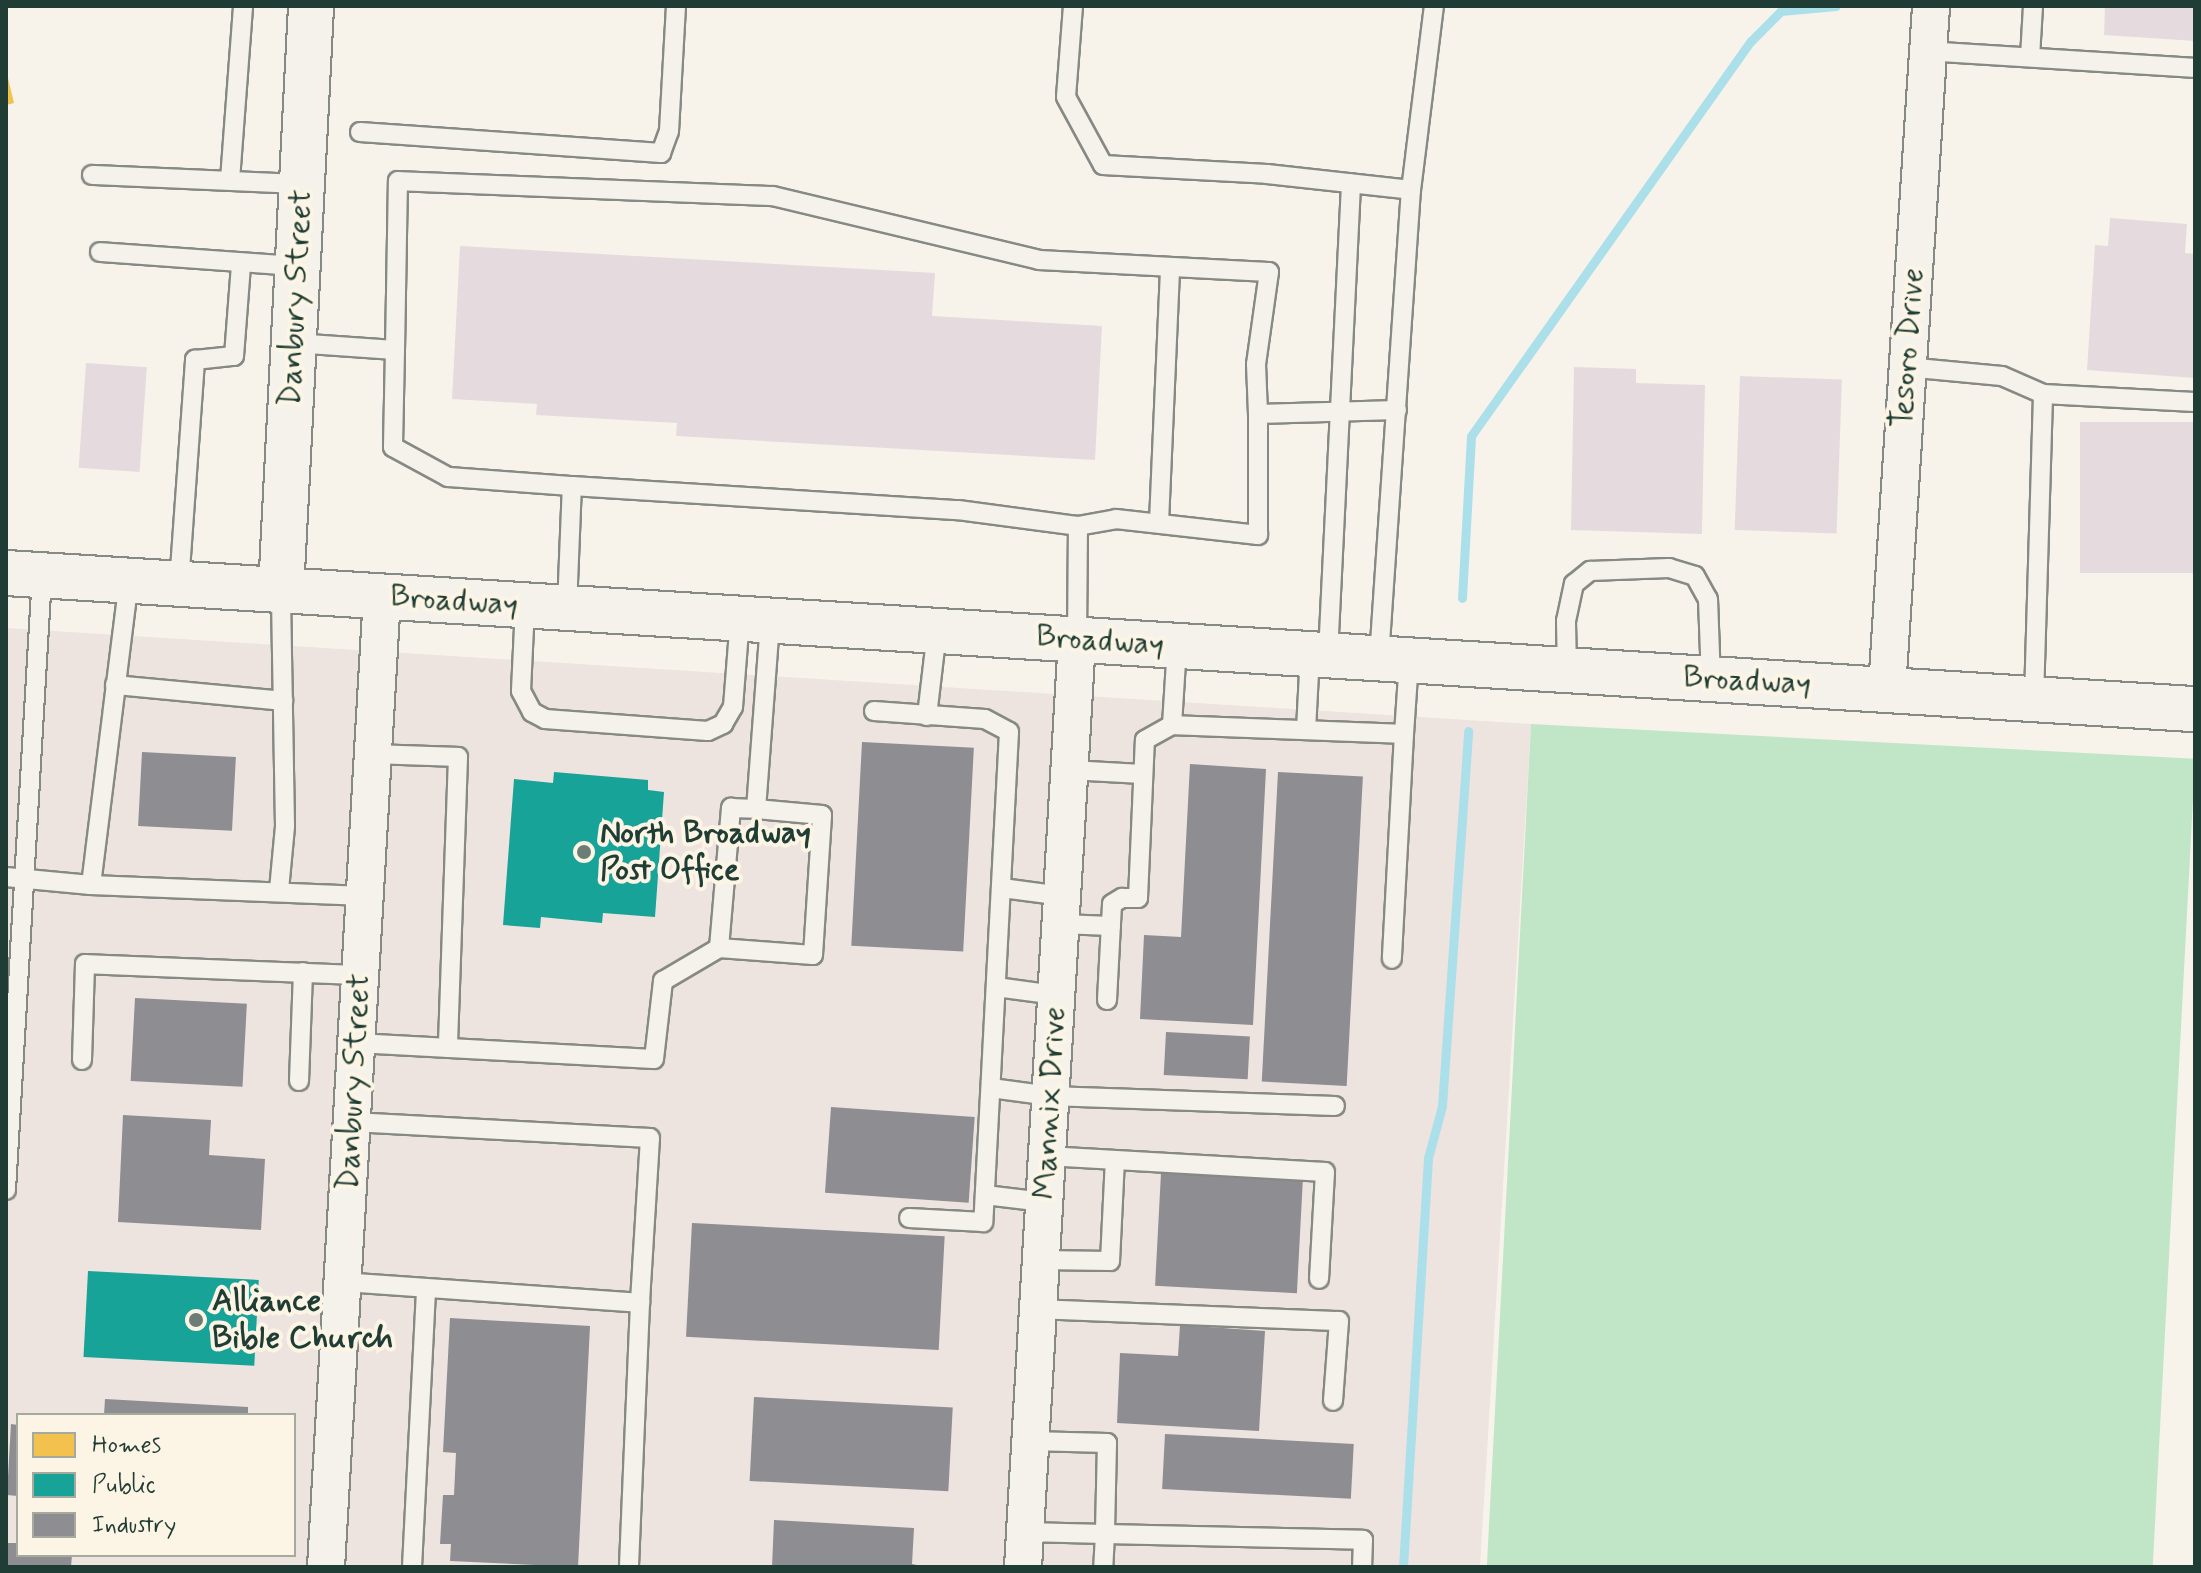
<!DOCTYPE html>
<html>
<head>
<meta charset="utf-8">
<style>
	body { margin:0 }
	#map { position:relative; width:2201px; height:1573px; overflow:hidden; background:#f7f3ea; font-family:Mynerve,sans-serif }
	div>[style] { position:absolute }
	.built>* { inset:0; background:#ede3df }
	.green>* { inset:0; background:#c0e6c7; transform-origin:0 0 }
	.homes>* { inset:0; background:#f2c14e }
	.public>* { inset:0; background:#17a398; transform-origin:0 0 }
	.industry>* { inset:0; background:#8d8d92; transform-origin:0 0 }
	.stream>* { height:9px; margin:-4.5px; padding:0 4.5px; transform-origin:4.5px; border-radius:4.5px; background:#abe0ea }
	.building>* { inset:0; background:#e5dbde; transform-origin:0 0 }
	.roads { filter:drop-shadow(2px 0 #868984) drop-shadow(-2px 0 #868984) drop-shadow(0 2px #868984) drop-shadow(0 -2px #868984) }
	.service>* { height:18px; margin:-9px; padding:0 9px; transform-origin:9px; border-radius:9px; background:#f5f2ec }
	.minor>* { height:36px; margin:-18px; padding:0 18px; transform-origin:18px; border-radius:18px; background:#f5f2ec }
	.tertiary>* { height:44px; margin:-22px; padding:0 22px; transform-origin:22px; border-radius:22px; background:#f5f2ec }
	.secondary>* { height:44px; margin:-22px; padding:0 22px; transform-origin:22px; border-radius:22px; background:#f5f2ec }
	.dots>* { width:22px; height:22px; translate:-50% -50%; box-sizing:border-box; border:4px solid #fcf5e5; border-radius:50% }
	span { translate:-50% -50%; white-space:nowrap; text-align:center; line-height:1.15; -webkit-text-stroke:8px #fcf5e5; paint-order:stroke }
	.street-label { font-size:32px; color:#1f3d34 }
	.poi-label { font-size:32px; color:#1f3d34; font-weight:700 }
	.left { translate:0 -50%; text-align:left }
	.frame { position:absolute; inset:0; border:8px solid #1f3d34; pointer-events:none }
	.legend { position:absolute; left:16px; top:1413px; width:280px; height:144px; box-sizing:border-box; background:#fcf5e5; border:2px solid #a4ab9e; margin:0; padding:10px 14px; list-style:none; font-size:24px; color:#1f3d34 }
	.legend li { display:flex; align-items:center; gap:16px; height:40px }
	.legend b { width:40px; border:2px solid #a4ab9e }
</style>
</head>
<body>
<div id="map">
	<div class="built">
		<i style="clip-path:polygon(evenodd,6px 628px,1531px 724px,1480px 1567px,6px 1567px,6px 628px,18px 1415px,294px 1415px,294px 1555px,18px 1555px,18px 1415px)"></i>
	</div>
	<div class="green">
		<i style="left:1531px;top:724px;width:665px;height:845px;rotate:3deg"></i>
	</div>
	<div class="homes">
		<i style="clip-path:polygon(6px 70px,14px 103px,6px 105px)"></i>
	</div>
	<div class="public">
		<i style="clip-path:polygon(554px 772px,648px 780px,648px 790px,664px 792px,655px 917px,603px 913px,602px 923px,541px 917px,540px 928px,503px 925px,514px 779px,553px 783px)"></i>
		<i style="left:88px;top:1271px;width:171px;height:86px;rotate:3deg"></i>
	</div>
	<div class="industry">
		<i style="left:862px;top:742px;width:112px;height:204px;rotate:3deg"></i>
		<i style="left:142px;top:752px;width:94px;height:74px;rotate:3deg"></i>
		<i style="clip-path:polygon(1190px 764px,1266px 769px,1253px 1025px,1140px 1019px,1144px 935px,1181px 937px)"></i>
		<i style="left:1278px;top:772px;width:85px;height:310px;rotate:3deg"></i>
		<i style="left:135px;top:998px;width:112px;height:83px;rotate:3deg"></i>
		<i style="left:1166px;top:1032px;width:84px;height:43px;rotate:3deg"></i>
		<i style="left:831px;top:1107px;width:144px;height:86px;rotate:4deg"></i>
		<i style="clip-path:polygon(123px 1115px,211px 1120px,209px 1155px,265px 1159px,261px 1230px,118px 1222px)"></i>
		<i style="left:1161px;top:1173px;width:142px;height:113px;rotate:3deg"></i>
		<i style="left:692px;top:1223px;width:253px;height:114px;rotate:3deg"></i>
		<i style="clip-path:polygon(450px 1318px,590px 1326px,578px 1567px,450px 1561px,451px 1544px,440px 1544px,443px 1495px,454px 1495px,456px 1453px,443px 1452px)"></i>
		<i style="clip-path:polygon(1180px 1325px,1265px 1331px,1259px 1431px,1117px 1423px,1120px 1353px,1178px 1356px)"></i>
		<i style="left:754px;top:1397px;width:199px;height:84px;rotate:3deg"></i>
		<i style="clip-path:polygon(105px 1399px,248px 1407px,248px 1415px,104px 1415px)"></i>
		<i style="clip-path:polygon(11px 1424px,18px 1425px,18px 1496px,7px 1495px)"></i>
		<i style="left:1165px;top:1434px;width:189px;height:55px;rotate:3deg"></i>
		<i style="clip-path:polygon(774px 1520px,914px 1528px,912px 1564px,926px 1567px,772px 1567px)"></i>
		<i style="clip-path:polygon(6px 1543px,18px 1543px,18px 1555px,72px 1555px,71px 1567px,6px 1567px)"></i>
	</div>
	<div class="stream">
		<i style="left:1462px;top:598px;width:162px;rotate:-86.8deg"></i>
		<i style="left:1471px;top:436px;width:484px;rotate:-54.7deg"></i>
		<i style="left:1751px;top:41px;width:42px;rotate:-45deg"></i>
		<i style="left:1781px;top:11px;width:55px;rotate:-5.2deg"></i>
		<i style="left:1403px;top:1567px;width:410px;rotate:-86.5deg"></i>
		<i style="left:1428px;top:1158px;width:54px;rotate:-74.9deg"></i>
		<i style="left:1442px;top:1106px;width:376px;rotate:-86deg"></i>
	</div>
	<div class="building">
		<i style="clip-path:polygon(2105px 6px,2195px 6px,2195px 41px,2104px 35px)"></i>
		<i style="clip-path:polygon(2110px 218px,2187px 224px,2185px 253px,2195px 254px,2195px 378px,2087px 370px,2095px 245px,2108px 246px)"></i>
		<i style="clip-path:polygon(460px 246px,935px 273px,932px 316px,1102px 326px,1095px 460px,676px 436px,677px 423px,536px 415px,537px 404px,452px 399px)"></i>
		<i style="left:86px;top:363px;width:61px;height:105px;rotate:4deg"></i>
		<i style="clip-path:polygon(1574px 367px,1636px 369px,1636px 383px,1705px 385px,1702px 534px,1571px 530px)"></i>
		<i style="left:1740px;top:376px;width:102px;height:154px;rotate:2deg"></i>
		<i style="left:2080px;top:422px;width:115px;height:151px"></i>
	</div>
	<div class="roads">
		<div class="service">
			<i style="left:1073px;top:6px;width:91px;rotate:94.4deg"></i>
			<i style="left:1066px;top:97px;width:77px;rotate:61.4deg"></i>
			<i style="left:1103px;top:165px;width:164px;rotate:3.1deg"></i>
			<i style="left:1267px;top:174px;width:145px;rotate:6.3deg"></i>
			<i style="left:1926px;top:51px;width:270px;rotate:3.6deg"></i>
			<i style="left:2030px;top:57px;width:51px;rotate:-86.6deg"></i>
			<i style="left:360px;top:132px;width:302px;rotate:4deg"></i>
			<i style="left:661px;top:153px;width:23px;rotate:-70deg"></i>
			<i style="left:669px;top:131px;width:125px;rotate:-86.8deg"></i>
			<i style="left:92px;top:175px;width:210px;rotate:2.5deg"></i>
			<i style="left:230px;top:180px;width:174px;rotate:-85.7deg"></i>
			<i style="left:100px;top:252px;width:197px;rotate:4.1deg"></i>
			<i style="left:294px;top:343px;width:101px;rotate:4deg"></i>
			<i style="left:395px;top:350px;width:97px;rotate:91.2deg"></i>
			<i style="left:393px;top:447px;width:63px;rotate:28.6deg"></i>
			<i style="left:448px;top:477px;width:124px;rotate:4.2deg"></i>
			<i style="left:395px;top:350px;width:169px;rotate:-89deg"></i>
			<i style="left:398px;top:181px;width:375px;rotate:2.3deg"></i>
			<i style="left:773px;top:196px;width:274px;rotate:13.5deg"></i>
			<i style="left:1039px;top:260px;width:230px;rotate:3deg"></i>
			<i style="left:1269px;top:272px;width:93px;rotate:98deg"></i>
			<i style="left:1256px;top:364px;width:50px;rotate:87.7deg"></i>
			<i style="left:1906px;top:367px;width:96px;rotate:5.4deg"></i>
			<i style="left:2002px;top:376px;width:45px;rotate:23.7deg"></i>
			<i style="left:1159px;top:522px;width:255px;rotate:-87.5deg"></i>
			<i style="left:179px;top:584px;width:225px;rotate:-85.9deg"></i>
			<i style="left:195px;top:360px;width:39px;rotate:-6deg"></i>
			<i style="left:234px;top:356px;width:92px;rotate:-85.6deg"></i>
			<i style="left:525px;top:606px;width:85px;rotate:92.7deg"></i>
			<i style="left:521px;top:691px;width:24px;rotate:62deg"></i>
			<i style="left:532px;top:712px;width:15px;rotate:28deg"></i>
			<i style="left:545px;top:719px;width:163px;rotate:4.2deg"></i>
			<i style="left:708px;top:731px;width:17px;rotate:-25deg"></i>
			<i style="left:723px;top:724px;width:20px;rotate:-60deg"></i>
			<i style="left:733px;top:707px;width:88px;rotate:-85.5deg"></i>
			<i style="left:567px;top:608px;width:122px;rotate:-87.7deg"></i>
			<i style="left:572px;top:486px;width:387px;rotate:3.6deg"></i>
			<i style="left:958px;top:510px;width:121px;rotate:7.6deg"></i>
			<i style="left:1077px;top:639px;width:113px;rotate:-89.5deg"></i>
			<i style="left:1078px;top:526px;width:39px;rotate:-10deg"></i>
			<i style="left:1116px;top:519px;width:143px;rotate:6.4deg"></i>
			<i style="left:1258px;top:535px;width:121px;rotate:-90deg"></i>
			<i style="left:1258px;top:414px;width:139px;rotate:-1.6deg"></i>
			<i style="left:1328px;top:655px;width:472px;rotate:-87.2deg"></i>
			<i style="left:1379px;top:658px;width:469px;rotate:-86.1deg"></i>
			<i style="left:1411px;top:190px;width:185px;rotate:-82.9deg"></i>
			<i style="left:1567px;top:670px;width:49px;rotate:-91.2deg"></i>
			<i style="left:1566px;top:621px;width:38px;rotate:-78deg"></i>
			<i style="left:1574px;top:584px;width:21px;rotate:-39deg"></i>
			<i style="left:1590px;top:571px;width:79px;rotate:-2.2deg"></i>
			<i style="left:1669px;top:568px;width:27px;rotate:17deg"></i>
			<i style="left:1695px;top:576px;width:26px;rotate:61deg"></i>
			<i style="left:1708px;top:599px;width:80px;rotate:87.9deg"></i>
			<i style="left:115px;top:685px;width:169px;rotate:5.4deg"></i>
			<i style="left:2034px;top:699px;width:305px;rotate:-88.3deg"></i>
			<i style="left:2043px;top:394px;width:152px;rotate:3deg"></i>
			<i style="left:874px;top:711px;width:111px;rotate:4.1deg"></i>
			<i style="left:985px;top:719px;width:27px;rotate:28deg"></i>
			<i style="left:1009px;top:732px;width:491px;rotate:93deg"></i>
			<i style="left:983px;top:1222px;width:74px;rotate:-176.9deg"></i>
			<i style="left:927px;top:716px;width:86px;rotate:-83.3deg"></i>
			<i style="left:1172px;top:725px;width:79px;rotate:-86.4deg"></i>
			<i style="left:1306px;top:730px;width:76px;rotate:-87deg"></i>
			<i style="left:1404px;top:734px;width:74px;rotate:-86.1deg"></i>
			<i style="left:373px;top:754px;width:85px;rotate:2deg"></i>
			<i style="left:458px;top:757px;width:291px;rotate:92deg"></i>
			<i style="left:1070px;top:770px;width:72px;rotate:3.2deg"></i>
			<i style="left:6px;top:877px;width:85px;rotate:5.4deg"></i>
			<i style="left:91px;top:885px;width:274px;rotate:2.3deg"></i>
			<i style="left:91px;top:885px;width:306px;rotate:-82.9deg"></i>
			<i style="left:1002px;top:888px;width:62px;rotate:7.5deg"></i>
			<i style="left:279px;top:890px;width:64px;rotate:-84.6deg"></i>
			<i style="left:285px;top:826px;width:235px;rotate:-91deg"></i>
			<i style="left:1061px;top:924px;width:50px;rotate:2.3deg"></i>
			<i style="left:719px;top:948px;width:141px;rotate:-85.1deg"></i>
			<i style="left:731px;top:808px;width:25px;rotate:2deg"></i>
			<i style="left:756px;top:809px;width:189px;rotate:-85.7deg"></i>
			<i style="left:996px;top:987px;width:61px;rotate:7.6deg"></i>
			<i style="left:1107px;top:1000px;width:96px;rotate:-87deg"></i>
			<i style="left:1112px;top:904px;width:12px;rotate:-31deg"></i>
			<i style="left:1122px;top:898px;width:16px"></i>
			<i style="left:1138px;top:898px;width:158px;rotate:-87.5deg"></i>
			<i style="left:1145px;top:740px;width:31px;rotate:-29deg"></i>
			<i style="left:1172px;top:725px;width:232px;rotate:2.2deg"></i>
			<i style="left:1404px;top:734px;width:225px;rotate:93.1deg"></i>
			<i style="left:356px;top:1043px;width:298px;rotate:3.1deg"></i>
			<i style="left:654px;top:1059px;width:79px;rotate:-83.4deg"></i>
			<i style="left:663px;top:981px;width:65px;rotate:-30.5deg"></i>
			<i style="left:719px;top:948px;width:94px;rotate:4.3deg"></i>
			<i style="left:813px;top:955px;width:140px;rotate:-86.3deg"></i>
			<i style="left:822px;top:815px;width:66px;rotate:-174.8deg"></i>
			<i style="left:82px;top:1060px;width:96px;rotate:-88.2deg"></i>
			<i style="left:85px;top:964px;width:275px;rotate:2.3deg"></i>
			<i style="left:299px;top:1081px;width:109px;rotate:-87.9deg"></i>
			<i style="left:991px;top:1088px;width:60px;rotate:7.7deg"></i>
			<i style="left:1050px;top:1096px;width:285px;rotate:2deg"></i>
			<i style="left:352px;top:1122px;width:298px;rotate:3.1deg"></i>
			<i style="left:650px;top:1138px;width:165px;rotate:93.5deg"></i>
			<i style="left:1047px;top:1156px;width:278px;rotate:3.3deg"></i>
			<i style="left:1325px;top:1172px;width:107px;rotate:93.2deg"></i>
			<i style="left:6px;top:1190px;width:616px;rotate:-86.65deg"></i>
			<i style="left:985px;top:1195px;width:59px;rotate:6.8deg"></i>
			<i style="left:1041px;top:1260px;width:69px;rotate:0.8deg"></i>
			<i style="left:1110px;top:1261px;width:101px;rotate:-87.2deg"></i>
			<i style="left:343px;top:1282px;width:298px;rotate:4deg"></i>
			<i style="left:640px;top:1303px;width:264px;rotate:92.4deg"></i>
			<i style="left:1038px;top:1309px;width:301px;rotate:2.3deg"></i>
			<i style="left:1339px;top:1321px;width:80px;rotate:94.3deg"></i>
			<i style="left:1030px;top:1441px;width:77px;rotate:1.5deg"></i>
			<i style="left:1107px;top:1443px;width:91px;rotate:91.3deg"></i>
			<i style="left:1105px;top:1534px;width:258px;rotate:1.3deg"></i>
			<i style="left:1363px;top:1540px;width:27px;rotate:92deg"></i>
			<i style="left:1025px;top:1532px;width:80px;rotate:1.4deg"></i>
			<i style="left:1105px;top:1534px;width:33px;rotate:93deg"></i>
			<i style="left:412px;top:1567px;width:279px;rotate:-87.1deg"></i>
		</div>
		<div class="minor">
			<i style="left:1887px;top:689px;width:684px;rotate:-86.31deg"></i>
			<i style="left:326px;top:1567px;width:972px;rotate:-86.7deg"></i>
			<i style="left:1023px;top:1567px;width:929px;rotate:-86.67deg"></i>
		</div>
		<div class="tertiary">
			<i style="left:281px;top:591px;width:586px;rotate:-87.06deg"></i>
		</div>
		<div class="secondary">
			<i style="left:6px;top:573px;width:2193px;rotate:3.56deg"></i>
		</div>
	</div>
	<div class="dots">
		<i style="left:584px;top:852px;background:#6b7d74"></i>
		<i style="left:196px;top:1320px;background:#6b7d74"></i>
	</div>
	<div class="street-label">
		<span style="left:296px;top:298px;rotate:-87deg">Danbury Street</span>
		<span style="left:1908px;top:348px;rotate:-86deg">Tesoro Drive</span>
		<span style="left:454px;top:601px;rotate:4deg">Broadway</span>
		<span style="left:1100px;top:641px;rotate:4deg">Broadway</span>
		<span style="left:1747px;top:681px;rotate:3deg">Broadway</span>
		<span style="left:354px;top:1082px;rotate:-87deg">Danbury Street</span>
		<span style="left:1050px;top:1103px;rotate:-87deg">Mannix Drive</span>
	</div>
	<div class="poi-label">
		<span class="left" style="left:600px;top:852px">North Broadway<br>Post Office</span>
		<span class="left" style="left:212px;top:1320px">Alliance<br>Bible Church</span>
	</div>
	<div class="frame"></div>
	<ul class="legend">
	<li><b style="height:22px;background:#f2c14e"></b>Homes</li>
	<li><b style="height:22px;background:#17a398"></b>Public</li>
	<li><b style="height:22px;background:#8d8d92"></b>Industry</li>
	</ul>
</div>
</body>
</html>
